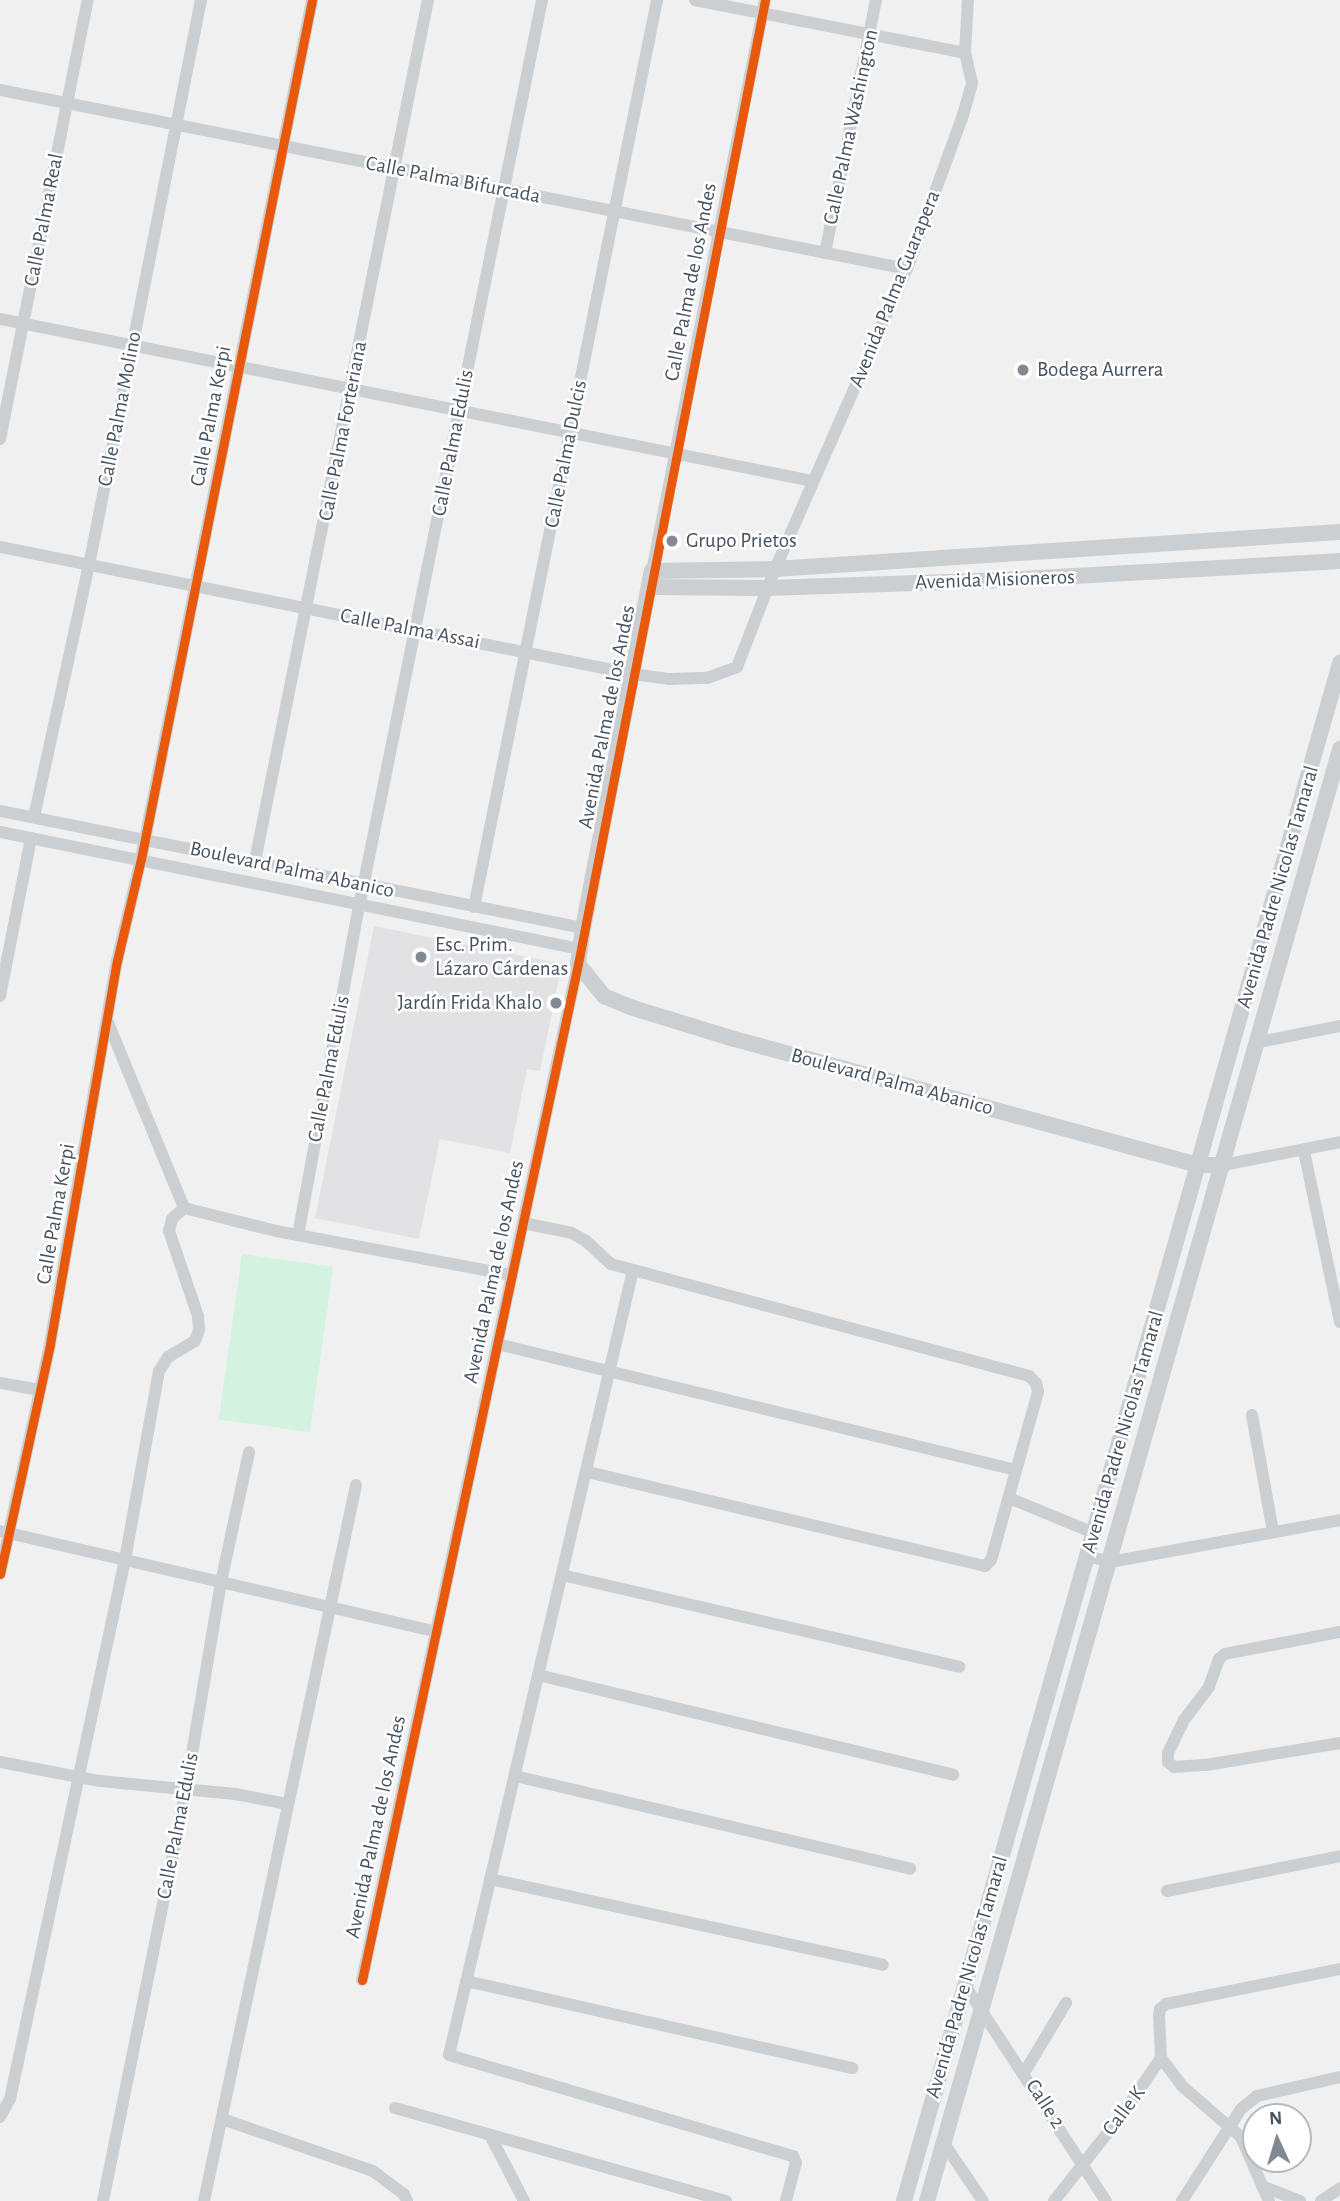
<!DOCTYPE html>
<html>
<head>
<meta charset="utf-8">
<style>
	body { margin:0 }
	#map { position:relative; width:1340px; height:2201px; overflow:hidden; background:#f1f0f0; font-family:"Alegreya Sans",sans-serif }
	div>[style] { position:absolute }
	.education>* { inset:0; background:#e2e1e3 }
	.green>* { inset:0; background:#d3f2e0; transform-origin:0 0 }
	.minor>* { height:12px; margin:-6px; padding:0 6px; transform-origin:6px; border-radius:6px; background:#cccfd1 }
	.tertiary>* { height:16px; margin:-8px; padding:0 8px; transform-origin:8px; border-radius:8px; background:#cccfd1 }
	.cycleway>* { height:9px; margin:-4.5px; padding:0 4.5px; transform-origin:4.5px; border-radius:4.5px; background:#e8590c }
	.dots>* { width:19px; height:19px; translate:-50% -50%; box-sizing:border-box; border:4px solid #fff; border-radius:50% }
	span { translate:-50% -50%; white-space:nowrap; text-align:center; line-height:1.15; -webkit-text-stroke:5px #fff; paint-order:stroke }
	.street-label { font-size:21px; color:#46525f }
	.poi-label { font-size:21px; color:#46525f }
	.left { translate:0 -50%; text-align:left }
	.right { translate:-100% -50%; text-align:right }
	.north { position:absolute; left:1242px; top:2103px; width:70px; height:70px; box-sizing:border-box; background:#fff; border:2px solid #b5babf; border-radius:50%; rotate:356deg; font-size:19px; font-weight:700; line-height:28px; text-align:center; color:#46525f }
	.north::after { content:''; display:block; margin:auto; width:24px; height:32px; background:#828992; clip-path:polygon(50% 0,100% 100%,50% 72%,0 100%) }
</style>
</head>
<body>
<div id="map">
	<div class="education">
		<i style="clip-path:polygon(374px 926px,562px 964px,540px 1071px,527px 1069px,510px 1153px,440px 1139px,419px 1239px,315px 1218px)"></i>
	</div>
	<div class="green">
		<i style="left:242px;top:1254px;width:92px;height:167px;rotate:8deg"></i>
	</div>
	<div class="minor">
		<i style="left:695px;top:0;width:275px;rotate:11.1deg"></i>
		<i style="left:0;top:90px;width:924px;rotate:11.16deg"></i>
		<i style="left:825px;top:253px;width:258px;rotate:-78.6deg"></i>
		<i style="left:0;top:319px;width:829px;rotate:11.27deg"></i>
		<i style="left:0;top:439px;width:448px;rotate:-78.7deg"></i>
		<i style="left:0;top:547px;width:646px;rotate:11.34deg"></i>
		<i style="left:633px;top:674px;width:37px;rotate:8deg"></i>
		<i style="left:670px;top:679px;width:37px;rotate:-2deg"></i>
		<i style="left:707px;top:678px;width:32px;rotate:-20deg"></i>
		<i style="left:737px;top:667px;width:105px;rotate:-68.8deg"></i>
		<i style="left:775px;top:569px;width:328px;rotate:-66.3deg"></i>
		<i style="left:907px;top:269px;width:164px;rotate:-70deg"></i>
		<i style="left:963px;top:115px;width:33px;rotate:-74deg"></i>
		<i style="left:972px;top:83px;width:31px;rotate:-103deg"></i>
		<i style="left:965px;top:53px;width:53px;rotate:-86.8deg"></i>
		<i style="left:652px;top:571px;width:582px;rotate:-78.81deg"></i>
		<i style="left:0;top:811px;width:595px;rotate:11.35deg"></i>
		<i style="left:34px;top:817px;width:258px;rotate:-77.7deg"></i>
		<i style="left:89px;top:565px;width:576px;rotate:-78.79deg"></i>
		<i style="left:0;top:832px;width:592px;rotate:11.4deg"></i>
		<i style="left:255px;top:861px;width:878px;rotate:-78.64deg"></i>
		<i style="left:474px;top:907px;width:925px;rotate:-78.59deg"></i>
		<i style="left:0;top:996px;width:161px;rotate:-78.9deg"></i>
		<i style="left:107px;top:1020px;width:203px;rotate:67.7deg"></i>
		<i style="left:1259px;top:1042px;width:83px;rotate:-11.2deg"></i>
		<i style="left:1304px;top:1151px;width:175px;rotate:78.1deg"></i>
		<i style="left:1223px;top:1165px;width:119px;rotate:-11.1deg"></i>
		<i style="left:184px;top:1208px;width:95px;rotate:14deg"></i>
		<i style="left:276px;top:1231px;width:240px;rotate:10.6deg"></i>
		<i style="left:523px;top:1223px;width:50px;rotate:11.5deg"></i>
		<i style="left:572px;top:1233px;width:16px;rotate:30deg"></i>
		<i style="left:586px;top:1241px;width:34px;rotate:43deg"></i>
		<i style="left:611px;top:1264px;width:433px;rotate:15deg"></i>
		<i style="left:1029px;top:1376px;width:10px;rotate:45deg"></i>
		<i style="left:1036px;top:1383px;width:9px;rotate:77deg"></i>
		<i style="left:1038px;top:1392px;width:174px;rotate:105.6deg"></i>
		<i style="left:991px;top:1560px;width:8px;rotate:135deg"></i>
		<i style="left:985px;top:1566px;width:410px;rotate:-166.7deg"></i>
		<i style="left:298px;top:1235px;width:339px;rotate:-79.5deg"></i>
		<i style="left:360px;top:902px;width:920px;rotate:-78.59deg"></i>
		<i style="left:633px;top:1270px;width:806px;rotate:103.19deg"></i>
		<i style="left:449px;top:2055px;width:359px;rotate:16.4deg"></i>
		<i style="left:793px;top:2156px;width:8px;rotate:67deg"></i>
		<i style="left:796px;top:2163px;width:39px;rotate:105deg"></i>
		<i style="left:497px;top:1344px;width:534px;rotate:13.65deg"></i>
		<i style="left:0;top:1383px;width:39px;rotate:10deg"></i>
		<i style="left:1252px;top:1415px;width:119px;rotate:79.8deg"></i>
		<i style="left:1009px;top:1498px;width:92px;rotate:22.4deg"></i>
		<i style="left:0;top:1531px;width:448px;rotate:13deg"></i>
		<i style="left:1088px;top:1556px;width:23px;rotate:15deg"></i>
		<i style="left:1110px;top:1562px;width:234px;rotate:-10.3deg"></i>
		<i style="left:0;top:1574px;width:235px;rotate:-77.7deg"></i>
		<i style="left:50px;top:1344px;width:389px;rotate:-80.1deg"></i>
		<i style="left:117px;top:961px;width:105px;rotate:-76.8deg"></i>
		<i style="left:141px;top:859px;width:876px;rotate:-78.74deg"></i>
		<i style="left:562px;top:1575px;width:408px;rotate:13deg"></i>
		<i style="left:1340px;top:1632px;width:117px;rotate:169.2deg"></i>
		<i style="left:1225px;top:1654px;width:8px;rotate:140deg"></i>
		<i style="left:1219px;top:1659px;width:30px;rotate:110deg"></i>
		<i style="left:1209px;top:1687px;width:41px;rotate:127.1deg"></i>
		<i style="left:1184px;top:1720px;width:37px;rotate:116deg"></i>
		<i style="left:1168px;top:1753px;width:9px;rotate:90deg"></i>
		<i style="left:1168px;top:1762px;width:8px;rotate:40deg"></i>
		<i style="left:1174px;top:1767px;width:32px;rotate:-4deg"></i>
		<i style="left:1206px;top:1765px;width:136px;rotate:-9.3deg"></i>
		<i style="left:538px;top:1675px;width:427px;rotate:13.5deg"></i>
		<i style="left:0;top:1762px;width:102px;rotate:10.8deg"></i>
		<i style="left:100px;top:1781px;width:136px;rotate:5.5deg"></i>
		<i style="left:235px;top:1794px;width:54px;rotate:10.7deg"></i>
		<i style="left:515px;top:1776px;width:406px;rotate:13.2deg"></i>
		<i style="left:490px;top:1879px;width:402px;rotate:12.3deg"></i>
		<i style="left:1167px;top:1891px;width:177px;rotate:-11.4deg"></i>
		<i style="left:362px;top:1980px;width:1039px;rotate:-78deg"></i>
		<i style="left:466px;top:1981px;width:396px;rotate:12.7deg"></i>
		<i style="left:964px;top:1984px;width:259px;rotate:56.8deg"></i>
		<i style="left:1161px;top:2058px;width:35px;rotate:53deg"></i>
		<i style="left:1182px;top:2086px;width:78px;rotate:40.8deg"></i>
		<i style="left:1241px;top:2137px;width:70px;rotate:66.4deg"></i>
		<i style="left:1024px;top:2073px;width:82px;rotate:-59deg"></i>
		<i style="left:395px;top:2108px;width:344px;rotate:15.7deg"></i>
		<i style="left:0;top:2117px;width:21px;rotate:-61deg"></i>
		<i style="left:10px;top:2099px;width:551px;rotate:-77.96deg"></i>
		<i style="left:125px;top:1560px;width:192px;rotate:-79.8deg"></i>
		<i style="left:159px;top:1371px;width:17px;rotate:-57deg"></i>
		<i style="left:168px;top:1357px;width:31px;rotate:-31deg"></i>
		<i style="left:195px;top:1341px;width:12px;rotate:-70deg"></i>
		<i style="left:199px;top:1330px;width:14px;rotate:-94deg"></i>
		<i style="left:198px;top:1316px;width:90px;rotate:-108.8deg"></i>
		<i style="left:169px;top:1231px;width:12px;rotate:-76deg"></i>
		<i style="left:172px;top:1219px;width:16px;rotate:-43deg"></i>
		<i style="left:222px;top:2119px;width:160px;rotate:19deg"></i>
		<i style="left:373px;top:2171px;width:39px;rotate:37deg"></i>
		<i style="left:404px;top:2194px;width:8px;rotate:67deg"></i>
		<i style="left:490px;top:2135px;width:74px;rotate:62.7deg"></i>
		<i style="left:943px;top:2142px;width:71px;rotate:55.9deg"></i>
		<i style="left:1262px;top:2186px;width:41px;rotate:21.5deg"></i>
		<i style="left:103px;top:2201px;width:420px;rotate:-78.6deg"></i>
		<i style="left:186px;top:1789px;width:210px;rotate:-80.4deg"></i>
		<i style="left:221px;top:1582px;width:133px;rotate:-77.8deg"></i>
		<i style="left:204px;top:2201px;width:732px;rotate:-78.01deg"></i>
		<i style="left:1054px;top:2201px;width:113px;rotate:-51.8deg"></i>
		<i style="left:1124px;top:2112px;width:65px;rotate:-55.6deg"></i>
		<i style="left:1161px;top:2058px;width:42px;rotate:-92.7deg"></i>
		<i style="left:1159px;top:2016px;width:7px;rotate:-82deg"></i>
		<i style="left:1160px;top:2009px;width:8px;rotate:-40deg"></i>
		<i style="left:1166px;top:2004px;width:177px;rotate:-11.4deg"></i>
		<i style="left:1182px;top:2201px;width:109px;rotate:-57.3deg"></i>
		<i style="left:1241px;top:2109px;width:21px;rotate:-39deg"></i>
		<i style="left:1257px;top:2096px;width:85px;rotate:-12.9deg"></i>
		<i style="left:1321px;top:2201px;width:23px;rotate:-34deg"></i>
	</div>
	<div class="tertiary">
		<i style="left:649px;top:587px;width:119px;rotate:0.5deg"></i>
		<i style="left:768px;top:588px;width:216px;rotate:-1.9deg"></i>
		<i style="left:984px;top:581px;width:357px;rotate:-3.2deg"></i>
		<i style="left:1223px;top:1165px;width:25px;rotate:180deg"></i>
		<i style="left:1198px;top:1165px;width:481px;rotate:-164.8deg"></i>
		<i style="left:734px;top:1039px;width:106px;rotate:-162.9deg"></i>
		<i style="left:633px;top:1008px;width:31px;rotate:-158deg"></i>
		<i style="left:604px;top:996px;width:41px;rotate:-129.1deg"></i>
		<i style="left:578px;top:964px;width:36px;rotate:-82deg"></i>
		<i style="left:583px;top:928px;width:364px;rotate:-79.1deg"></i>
		<i style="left:652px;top:571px;width:123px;rotate:-0.9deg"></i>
		<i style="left:775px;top:569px;width:566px;rotate:-3.75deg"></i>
		<i style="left:904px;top:2201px;width:1599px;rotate:-74.17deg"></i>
		<i style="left:927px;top:2201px;width:1510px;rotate:-74.12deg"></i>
	</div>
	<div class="cycleway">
		<i style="left:0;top:1574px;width:235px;rotate:-77.7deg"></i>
		<i style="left:50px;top:1344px;width:389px;rotate:-80.1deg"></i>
		<i style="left:117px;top:961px;width:105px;rotate:-76.8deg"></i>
		<i style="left:141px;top:859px;width:876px;rotate:-78.74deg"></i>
		<i style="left:362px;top:1980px;width:1039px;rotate:-78deg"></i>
		<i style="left:578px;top:964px;width:982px;rotate:-79.02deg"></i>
	</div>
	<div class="dots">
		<i style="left:1023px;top:370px;background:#828992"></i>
		<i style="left:672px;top:541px;background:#828992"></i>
		<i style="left:421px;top:957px;background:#828992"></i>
		<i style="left:556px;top:1003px;background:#828992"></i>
	</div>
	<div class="street-label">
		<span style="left:851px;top:127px;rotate:-78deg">Calle Palma Washington</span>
		<span style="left:453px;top:180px;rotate:11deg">Calle Palma Bifurcada</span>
		<span style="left:44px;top:220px;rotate:-79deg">Calle Palma Real</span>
		<span style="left:691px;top:282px;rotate:-79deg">Calle Palma de los Andes</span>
		<span style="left:895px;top:289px;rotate:-68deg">Avenida Palma Guarapera</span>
		<span style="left:120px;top:409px;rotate:-79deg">Calle Palma Molino</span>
		<span style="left:211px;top:416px;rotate:-79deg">Calle Palma Kerpi</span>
		<span style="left:343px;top:431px;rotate:-79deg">Calle Palma Forteriana</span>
		<span style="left:453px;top:443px;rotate:-79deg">Calle Palma Edulis</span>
		<span style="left:566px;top:454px;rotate:-79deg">Calle Palma Dulcis</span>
		<span style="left:995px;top:580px;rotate:-2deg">Avenida Misioneros</span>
		<span style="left:410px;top:629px;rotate:11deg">Calle Palma Assai</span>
		<span style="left:607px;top:717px;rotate:-79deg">Avenida Palma de los Andes</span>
		<span style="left:292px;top:870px;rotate:12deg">Boulevard Palma Abanico</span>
		<span style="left:1278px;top:887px;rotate:-74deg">Avenida Padre Nicolas Tamaral</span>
		<span style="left:329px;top:1069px;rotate:-79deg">Calle Palma Edulis</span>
		<span style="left:892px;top:1082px;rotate:15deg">Boulevard Palma Abanico</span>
		<span style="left:56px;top:1214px;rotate:-80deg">Calle Palma Kerpi</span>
		<span style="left:494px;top:1272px;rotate:-78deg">Avenida Palma de los Andes</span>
		<span style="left:1123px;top:1432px;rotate:-74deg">Avenida Padre Nicolas Tamaral</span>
		<span style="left:178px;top:1826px;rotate:-79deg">Calle Palma Edulis</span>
		<span style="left:376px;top:1827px;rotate:-78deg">Avenida Palma de los Andes</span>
		<span style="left:967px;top:1977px;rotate:-74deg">Avenida Padre Nicolas Tamaral</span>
		<span style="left:1045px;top:2104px;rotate:57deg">Calle 2</span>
		<span style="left:1124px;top:2111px;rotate:-53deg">Calle K</span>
	</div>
	<div class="poi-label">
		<span class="left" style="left:1037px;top:370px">Bodega Aurrera</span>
		<span class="left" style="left:686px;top:541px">Grupo Prietos</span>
		<span class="left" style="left:435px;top:957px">Esc. Prim.<br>Lázaro Cárdenas</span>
		<span class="right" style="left:542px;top:1003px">Jardín Frida Khalo</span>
	</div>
	<div class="north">N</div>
</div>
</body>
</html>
